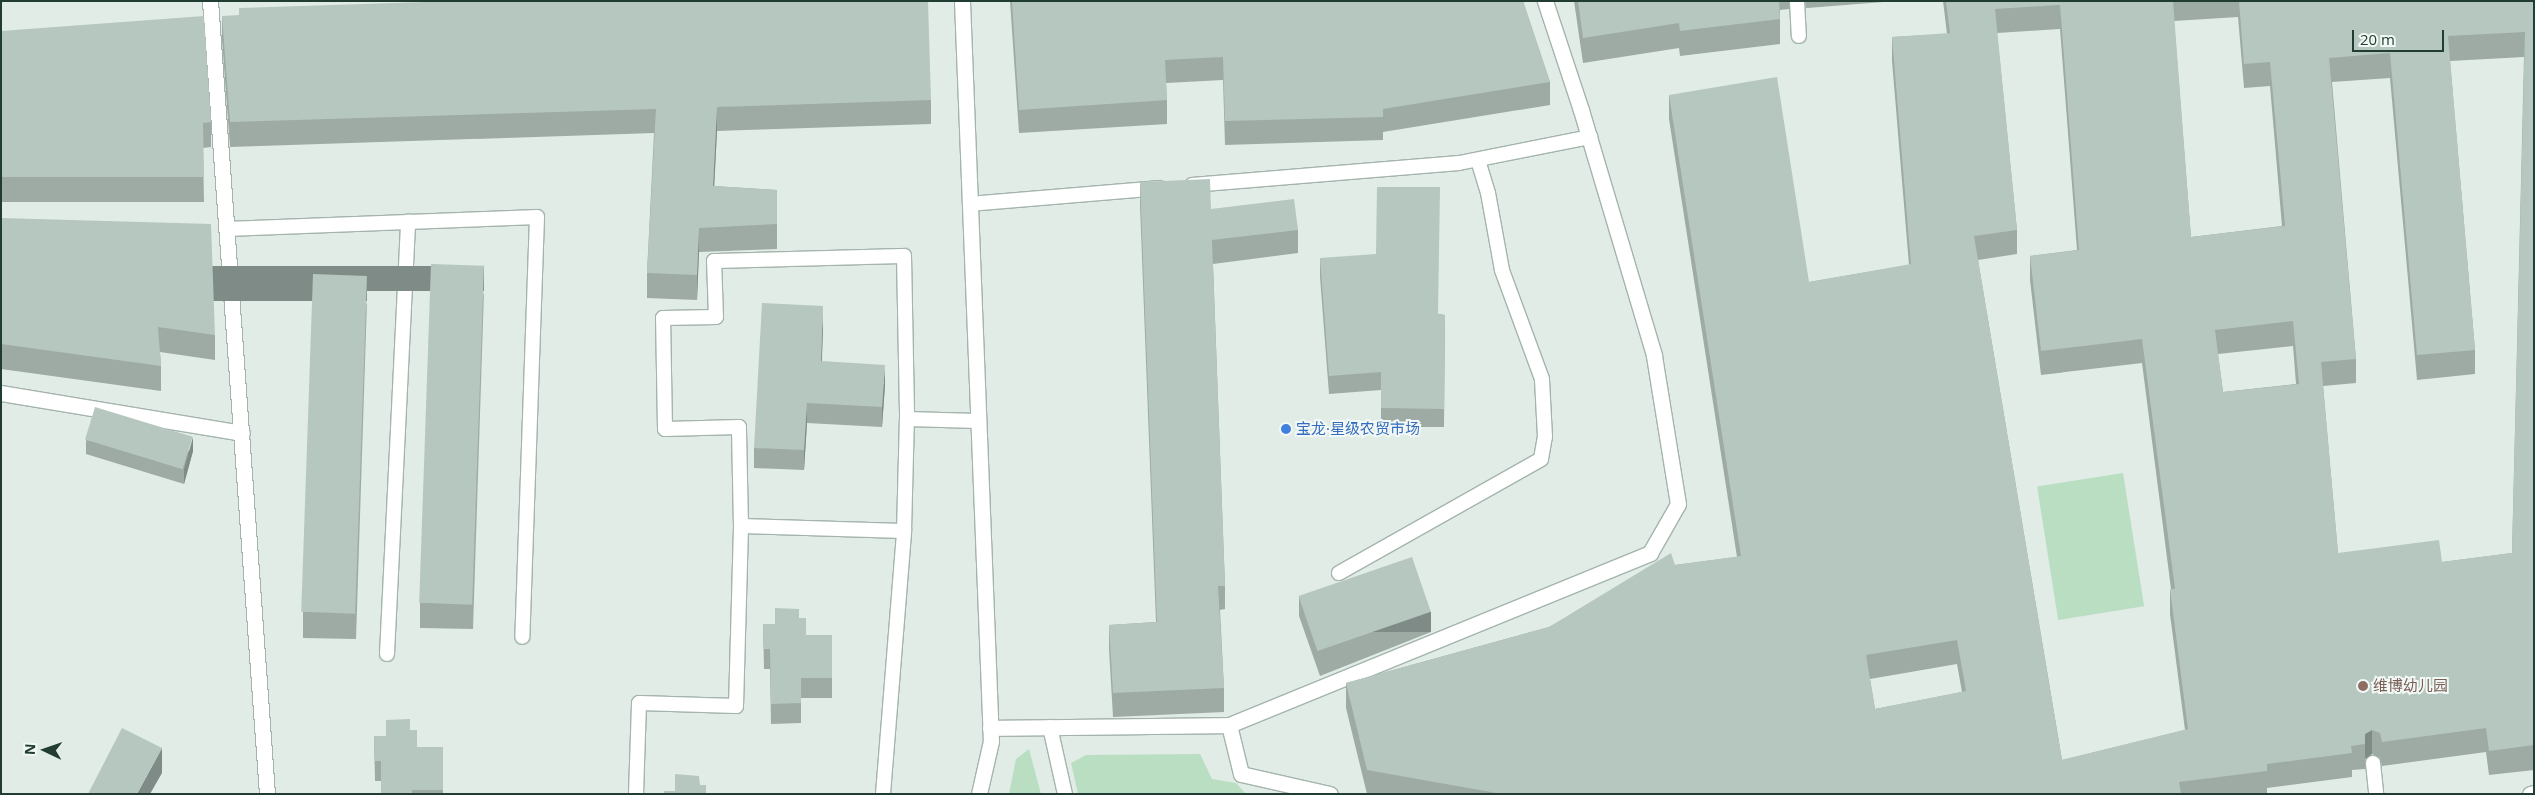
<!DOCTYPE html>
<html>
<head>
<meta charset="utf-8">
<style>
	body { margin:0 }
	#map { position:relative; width:2535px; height:795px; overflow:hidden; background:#e1ece6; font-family:"Open Sans","Noto Sans SC",sans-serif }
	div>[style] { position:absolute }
	.green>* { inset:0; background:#b9dec1; transform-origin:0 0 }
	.roads { filter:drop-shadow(1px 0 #a4b4ad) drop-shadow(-1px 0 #a4b4ad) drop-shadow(0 1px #a4b4ad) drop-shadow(0 -1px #a4b4ad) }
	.service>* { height:14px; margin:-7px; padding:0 7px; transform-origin:7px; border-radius:7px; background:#fff }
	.minor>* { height:15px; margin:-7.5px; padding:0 7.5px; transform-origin:7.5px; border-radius:7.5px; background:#fff }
	.tertiary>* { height:15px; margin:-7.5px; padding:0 7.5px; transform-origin:7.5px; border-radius:7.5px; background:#fff }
	.wall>* { inset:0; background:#9daba4 }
	.shaded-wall>* { inset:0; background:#7f8b86; transform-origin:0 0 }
	.building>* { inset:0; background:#b6c7bf; transform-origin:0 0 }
	.dots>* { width:14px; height:14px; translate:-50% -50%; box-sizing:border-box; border:2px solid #f2f8f5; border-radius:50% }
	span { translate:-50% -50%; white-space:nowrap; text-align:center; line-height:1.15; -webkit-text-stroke:4px #f2f8f5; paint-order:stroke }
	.shop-label { font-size:15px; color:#366cbe }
	.left { translate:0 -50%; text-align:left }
	.education-label { font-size:15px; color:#785e54 }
	.frame { position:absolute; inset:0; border:2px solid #213d33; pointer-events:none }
	.north { position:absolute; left:20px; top:725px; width:50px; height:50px; -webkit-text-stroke:4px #f2f8f5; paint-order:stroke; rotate:273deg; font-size:14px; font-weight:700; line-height:20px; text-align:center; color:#213d33 }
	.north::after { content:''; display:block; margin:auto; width:18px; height:22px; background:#213d33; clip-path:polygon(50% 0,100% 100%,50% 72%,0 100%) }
	.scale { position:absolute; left:2352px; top:30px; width:92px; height:22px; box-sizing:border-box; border:2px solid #213d33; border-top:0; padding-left:6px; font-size:15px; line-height:18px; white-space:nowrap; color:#213d33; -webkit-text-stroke:4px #f2f8f5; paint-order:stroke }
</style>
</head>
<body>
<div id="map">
	<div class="green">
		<i style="left:2123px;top:473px;width:135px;height:87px;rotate:81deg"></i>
		<i style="clip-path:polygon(1029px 749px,1041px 794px,1009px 794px,1016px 759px)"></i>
		<i style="clip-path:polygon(1200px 754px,1212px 779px,1236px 783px,1246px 794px,1078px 794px,1071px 763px,1086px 755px)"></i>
	</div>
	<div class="roads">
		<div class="service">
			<i style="left:1797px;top:1px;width:35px;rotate:87deg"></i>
			<i style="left:1192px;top:185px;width:268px;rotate:-4.7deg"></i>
			<i style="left:1459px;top:163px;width:134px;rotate:-11.2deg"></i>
			<i style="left:970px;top:204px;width:190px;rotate:-4.8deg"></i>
			<i style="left:227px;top:229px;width:310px;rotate:-2.2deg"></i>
			<i style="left:537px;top:217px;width:420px;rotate:92deg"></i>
			<i style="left:741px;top:526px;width:99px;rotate:-91.2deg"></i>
			<i style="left:739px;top:427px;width:74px;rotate:178.5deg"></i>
			<i style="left:665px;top:429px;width:111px;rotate:-91deg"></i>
			<i style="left:663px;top:318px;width:53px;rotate:-1.1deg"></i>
			<i style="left:716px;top:317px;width:56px;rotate:-92deg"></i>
			<i style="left:714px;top:261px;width:190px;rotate:-1.5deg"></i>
			<i style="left:904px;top:256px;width:163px;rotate:88.9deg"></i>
			<i style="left:1339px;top:573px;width:232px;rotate:-29.4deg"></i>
			<i style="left:1541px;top:459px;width:22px;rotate:-80deg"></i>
			<i style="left:1545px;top:437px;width:58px;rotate:-93deg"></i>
			<i style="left:1542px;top:379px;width:116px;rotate:-110.2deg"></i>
			<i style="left:1502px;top:270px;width:78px;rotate:-100.3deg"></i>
			<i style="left:1488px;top:193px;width:34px;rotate:-107deg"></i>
			<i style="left:387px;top:654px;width:433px;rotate:-87.2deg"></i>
			<i style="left:1050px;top:727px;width:69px;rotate:77.4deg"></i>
			<i style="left:2373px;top:763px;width:31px;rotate:84deg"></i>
			<i style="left:636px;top:794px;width:91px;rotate:-88.1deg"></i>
			<i style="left:639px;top:703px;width:97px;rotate:1.8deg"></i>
			<i style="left:736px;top:706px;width:180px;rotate:-88.4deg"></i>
			<i style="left:741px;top:526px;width:163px;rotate:1.8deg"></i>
			<i style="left:904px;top:531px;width:112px;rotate:-88.5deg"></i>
			<i style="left:907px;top:419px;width:71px;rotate:1.6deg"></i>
			<i style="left:883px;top:794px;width:264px;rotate:-85.4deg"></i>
		</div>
		<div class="minor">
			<i style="left:210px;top:1px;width:795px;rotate:85.89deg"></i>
			<i style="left:962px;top:1px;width:741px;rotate:87.76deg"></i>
			<i style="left:991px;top:741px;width:54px;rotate:102.8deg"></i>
			<i style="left:1px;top:393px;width:244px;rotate:9.4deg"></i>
			<i style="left:1229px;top:725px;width:50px;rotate:76.2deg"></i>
			<i style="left:1241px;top:774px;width:91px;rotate:12.7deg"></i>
			<i style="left:990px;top:728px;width:239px;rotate:-0.7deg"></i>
			<i style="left:1229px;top:725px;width:455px;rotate:-22.2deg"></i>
			<i style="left:1650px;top:553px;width:56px;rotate:-60.3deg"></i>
			<i style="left:1678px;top:504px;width:151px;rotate:-99.2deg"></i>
			<i style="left:1654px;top:355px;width:256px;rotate:-106.6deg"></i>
			<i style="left:1581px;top:110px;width:115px;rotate:-108.3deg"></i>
		</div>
		<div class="tertiary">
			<i style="left:2530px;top:794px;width:4px;rotate:-14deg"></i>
		</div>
	</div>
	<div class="wall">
		<i style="clip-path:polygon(1010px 1px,1523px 1px,1550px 82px,1550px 105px,1383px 132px,1383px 140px,1225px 145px,1223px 80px,1166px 83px,1167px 100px,1167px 124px,1019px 133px)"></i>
		<i style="clip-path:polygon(1574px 1px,1789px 1px,1789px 9px,1780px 10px,1780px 44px,1680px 56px,1679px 48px,1583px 63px)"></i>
		<i style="clip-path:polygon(1805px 1px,1896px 1px,1806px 8px)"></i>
		<i style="clip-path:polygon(evenodd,1943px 1px,2534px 1px,2534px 770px,2489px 775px,2486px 752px,2382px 766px,2380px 758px,2372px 754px,2365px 759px,2365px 769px,2352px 770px,2352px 777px,2267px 788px,2267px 794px,1367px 794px,1346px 708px,1346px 683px,1549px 627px,1675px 565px,1737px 557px,1669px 119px,1669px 95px,1809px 282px,1909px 265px,1892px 61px,1892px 37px,1947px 34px,1943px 1px,2238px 17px,2244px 88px,2270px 86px,2282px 226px,2191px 237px,2174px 21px,2238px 17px,1943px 1px,2060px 29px,2077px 250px,2030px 256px,2030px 280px,2041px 375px,2142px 363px,2171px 589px,2170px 589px,2170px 614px,2185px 730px,2062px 760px,1978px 260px,2017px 254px,2017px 230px,1997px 33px,2060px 29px,1943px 1px,2524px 57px,2512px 553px,2442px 562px,2338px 553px,2323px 386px,2356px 383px,2356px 359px,2332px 82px,2390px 78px,2417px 380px,2475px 374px,2475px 350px,2450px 61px,2524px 57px,1943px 1px,2293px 346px,2296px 384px,2223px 392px,2218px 354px,2293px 346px,1943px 1px,1957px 664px,1962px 692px,1875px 709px,1870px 679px,1957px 664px)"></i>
		<i style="clip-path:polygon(222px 16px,931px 100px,931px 124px,717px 131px,714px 186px,777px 190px,777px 249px,699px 252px,697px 300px,647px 298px,647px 273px,654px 133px,230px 147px,222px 40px)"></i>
		<i style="clip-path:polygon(1px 31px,211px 122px,211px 147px,203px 148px,204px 202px,1px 202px)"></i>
		<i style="clip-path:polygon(1140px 182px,1211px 209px,1298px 230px,1298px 253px,1213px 264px,1225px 586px,1225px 609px,1220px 610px,1224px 688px,1224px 712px,1113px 717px,1109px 649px,1109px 625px,1156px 622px,1140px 206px)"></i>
		<i style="clip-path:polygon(1px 218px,215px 335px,215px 360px,160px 352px,161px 366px,161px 391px,1px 369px)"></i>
		<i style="clip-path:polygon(1320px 258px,1439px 314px,1445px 315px,1444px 427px,1381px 427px,1381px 390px,1329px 394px,1320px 277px)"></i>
		<i style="clip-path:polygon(484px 291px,473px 629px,420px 628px,420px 603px)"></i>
		<i style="clip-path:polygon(367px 301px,356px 639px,303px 638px,303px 612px)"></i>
		<i style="clip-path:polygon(823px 326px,822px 361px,885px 385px,882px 427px,807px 423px,804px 470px,754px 468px,754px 448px)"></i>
		<i style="clip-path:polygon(86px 440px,193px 451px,184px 484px,86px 454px)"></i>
		<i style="clip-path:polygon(1299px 596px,1431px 632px,1320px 676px,1299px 616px)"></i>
		<i style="clip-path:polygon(799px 618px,806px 635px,832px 635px,832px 698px,801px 698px,801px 723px,771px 724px,770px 669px,764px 669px,763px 624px,775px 624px)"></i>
		<i style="clip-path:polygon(410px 730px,417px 747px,443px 747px,443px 794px,381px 794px,381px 781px,375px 781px,374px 736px,386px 736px)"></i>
	</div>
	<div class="shaded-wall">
		<i style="clip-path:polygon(717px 107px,717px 131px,713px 211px,713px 186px)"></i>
		<i style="clip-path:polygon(699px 228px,699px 252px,697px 300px,697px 275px)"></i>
		<i style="left:484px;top:266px;width:25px;height:338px;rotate:90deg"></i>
		<i style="left:367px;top:276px;width:25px;height:338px;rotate:90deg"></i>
		<i style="clip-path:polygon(823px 306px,823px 326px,821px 381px,821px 361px)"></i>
		<i style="clip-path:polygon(885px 365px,885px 385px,882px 427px,882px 407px)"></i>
		<i style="clip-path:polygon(807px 403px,807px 423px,804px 470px,804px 450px)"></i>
		<i style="clip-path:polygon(193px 437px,193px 451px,184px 484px,184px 469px)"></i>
		<i style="left:1431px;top:612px;width:20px;height:119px;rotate:90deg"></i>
		<i style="clip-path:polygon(2372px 730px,2372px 754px,2365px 759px,2365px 769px,2365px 734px)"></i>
		<i style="clip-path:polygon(162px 748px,162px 773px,150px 794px,137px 794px)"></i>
	</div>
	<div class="building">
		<i style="clip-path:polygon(456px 1px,928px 1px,931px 100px,717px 107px,713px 186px,777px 190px,777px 224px,699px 228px,697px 275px,647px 273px,656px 109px,230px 122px,222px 16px,239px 15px,239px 8px)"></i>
		<i style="clip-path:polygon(1012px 1px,1523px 1px,1550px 82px,1383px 109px,1383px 117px,1225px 121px,1223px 57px,1165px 60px,1167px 100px,1019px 110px)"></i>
		<i style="clip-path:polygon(1578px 1px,1779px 1px,1780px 19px,1680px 31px,1679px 23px,1583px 38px)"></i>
		<i style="clip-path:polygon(evenodd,1946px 1px,2173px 1px,2191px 237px,2285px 226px,2270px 62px,2244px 64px,2239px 1px,2534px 1px,2534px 745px,2489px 751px,2486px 728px,2382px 742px,2380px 733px,2372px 730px,2365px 734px,2365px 744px,2351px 746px,2352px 753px,2267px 764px,2267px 771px,2179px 782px,2181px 794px,1502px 794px,1367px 770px,1346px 683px,1549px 627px,1671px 553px,1675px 565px,1741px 556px,1669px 95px,1777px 77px,1809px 282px,1911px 264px,1892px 37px,1950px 33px,1946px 1px,2060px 5px,2079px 250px,2030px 256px,2041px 351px,2142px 339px,2175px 589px,2170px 589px,2188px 729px,2062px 760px,1974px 236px,2017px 230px,1995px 9px,2060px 5px,1946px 1px,2525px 32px,2512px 553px,2442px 562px,2439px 540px,2338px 553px,2321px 362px,2356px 359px,2329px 58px,2390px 53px,2417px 355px,2475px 350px,2448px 36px,2525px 32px,1946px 1px,2293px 321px,2299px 384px,2223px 392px,2215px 330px,2293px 321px,1946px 1px,1957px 640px,1966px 691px,1875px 709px,1866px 655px,1957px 640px)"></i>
		<i style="clip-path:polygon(204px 16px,211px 122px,203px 123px,204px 177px,1px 177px,1px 31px)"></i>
		<i style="clip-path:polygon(1210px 179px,1211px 209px,1294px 199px,1298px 230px,1212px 240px,1225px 586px,1218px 586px,1224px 688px,1113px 693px,1109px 625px,1157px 622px,1140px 182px)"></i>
		<i style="clip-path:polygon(1377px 187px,1440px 187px,1438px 314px,1445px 315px,1444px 409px,1381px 408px,1381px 372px,1329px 376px,1320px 258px,1376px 254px)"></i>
		<i style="clip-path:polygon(1px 218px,211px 224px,215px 335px,158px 327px,161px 366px,1px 344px)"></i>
		<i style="left:431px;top:264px;width:53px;height:339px;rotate:2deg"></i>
		<i style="left:313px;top:274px;width:54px;height:338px;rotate:2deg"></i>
		<i style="clip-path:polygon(762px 303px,823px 306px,821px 361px,885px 365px,882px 407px,807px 403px,804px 450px,754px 448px)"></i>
		<i style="left:95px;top:407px;width:102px;height:34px;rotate:17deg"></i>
		<i style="left:1412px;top:557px;width:58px;height:120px;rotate:71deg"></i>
		<i style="clip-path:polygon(775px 608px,799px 609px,799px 618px,806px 618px,806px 635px,832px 635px,832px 678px,801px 678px,801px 703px,771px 704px,770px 649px,764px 649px,763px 624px,775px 624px)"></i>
		<i style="clip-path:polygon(410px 719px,410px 730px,417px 730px,417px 747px,443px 747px,443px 790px,412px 790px,412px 794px,381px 794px,381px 761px,375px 761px,374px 736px,386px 736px,386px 720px)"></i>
		<i style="clip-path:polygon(122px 728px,162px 748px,137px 794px,88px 794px)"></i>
		<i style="clip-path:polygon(675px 774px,699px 776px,700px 785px,706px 785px,706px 794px,664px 794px,664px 791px,675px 791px)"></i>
	</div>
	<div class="dots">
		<i style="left:1286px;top:429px;background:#3f7fe0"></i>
		<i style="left:2363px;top:686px;background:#8d6e63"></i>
	</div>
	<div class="shop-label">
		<span class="left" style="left:1296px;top:429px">宝龙·星级农贸市场</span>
	</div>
	<div class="education-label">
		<span class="left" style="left:2373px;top:686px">维博幼儿园</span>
	</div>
	<div class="frame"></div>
	<div class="north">N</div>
	<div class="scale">20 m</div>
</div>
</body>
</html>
